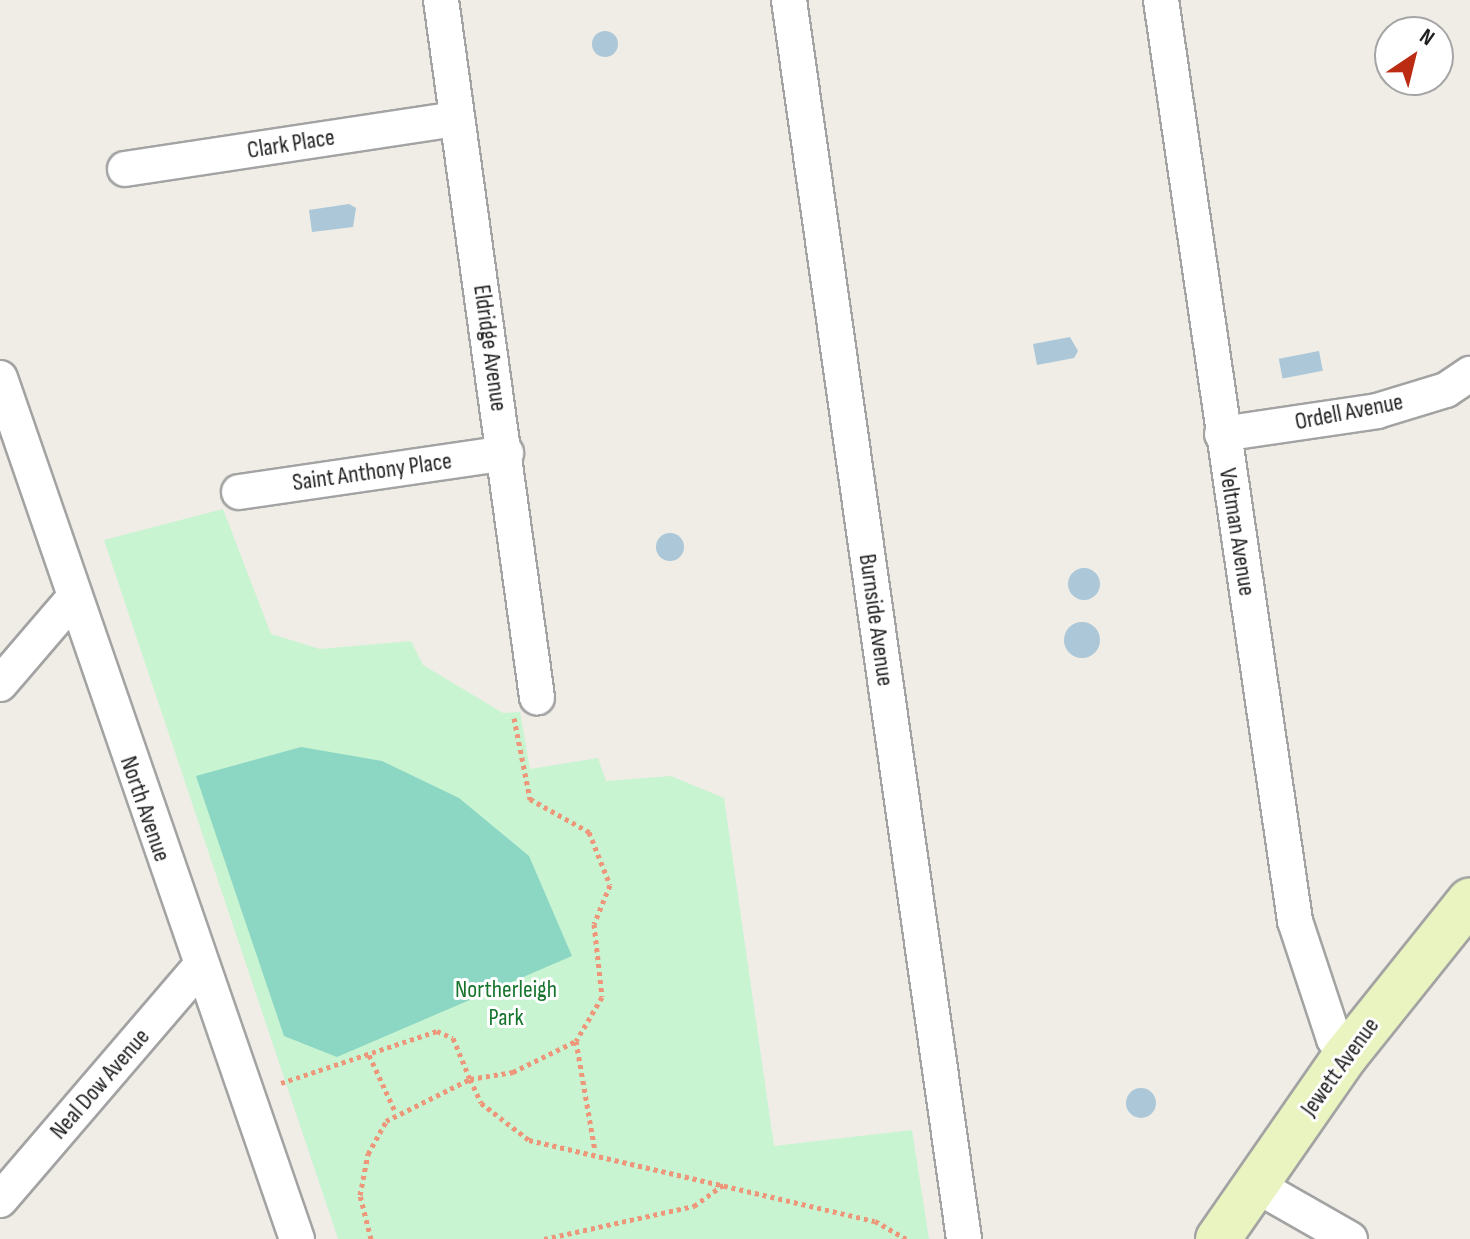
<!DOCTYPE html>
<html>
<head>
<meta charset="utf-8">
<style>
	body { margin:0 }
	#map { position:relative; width:1470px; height:1239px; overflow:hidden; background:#efede6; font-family:"Sofia Sans Condensed",sans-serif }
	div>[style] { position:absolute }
	.park>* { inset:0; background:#c8f4d2 }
	.pitch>* { inset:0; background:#8cd6c4 }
	.water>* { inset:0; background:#abc7d8; transform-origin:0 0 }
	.round { border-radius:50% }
	.path>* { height:5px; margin-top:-2.5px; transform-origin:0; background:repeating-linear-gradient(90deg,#ed967a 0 4px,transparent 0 8px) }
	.roads { filter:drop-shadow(2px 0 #a3a3a3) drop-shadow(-2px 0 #a3a3a3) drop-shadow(0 2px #a3a3a3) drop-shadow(0 -2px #a3a3a3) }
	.street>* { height:34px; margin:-17px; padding:0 17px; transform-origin:17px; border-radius:17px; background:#fff }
	.secondary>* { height:44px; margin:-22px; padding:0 22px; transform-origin:22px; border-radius:22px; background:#e9f4c0 }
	span { translate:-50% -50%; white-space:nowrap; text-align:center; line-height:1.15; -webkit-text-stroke:6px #fff; paint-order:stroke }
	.street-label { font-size:24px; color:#1f1f1f }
	.park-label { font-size:24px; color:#16742c }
	.north { position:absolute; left:1374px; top:16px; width:80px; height:80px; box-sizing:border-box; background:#fff; border:2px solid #a5a5a5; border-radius:50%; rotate:35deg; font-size:22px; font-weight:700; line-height:32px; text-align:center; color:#1f1f1f }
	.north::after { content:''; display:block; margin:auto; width:28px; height:36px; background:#bb2c13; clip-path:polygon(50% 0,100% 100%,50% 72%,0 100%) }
</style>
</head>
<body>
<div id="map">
	<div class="park">
		<i style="clip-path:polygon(223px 509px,271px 634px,320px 649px,411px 641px,423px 665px,503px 713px,520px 712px,530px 769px,598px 758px,606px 781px,671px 776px,724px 798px,774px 1146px,912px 1130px,929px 1239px,338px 1239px,104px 540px)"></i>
	</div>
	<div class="pitch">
		<i style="clip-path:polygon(301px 747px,382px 761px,459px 798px,529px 856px,572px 956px,337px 1057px,284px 1036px,196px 776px)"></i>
	</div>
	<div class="water">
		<i class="round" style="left:592px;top:31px;width:26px;height:26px"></i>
		<i style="clip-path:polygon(349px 204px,356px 208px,353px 227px,312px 232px,309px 210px)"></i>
		<i style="clip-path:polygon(1070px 337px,1078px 351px,1074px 358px,1037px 365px,1033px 344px)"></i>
		<i style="left:1319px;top:351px;width:20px;height:41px;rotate:79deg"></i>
		<i class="round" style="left:656px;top:533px;width:28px;height:28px"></i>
		<i class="round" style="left:1068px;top:568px;width:32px;height:32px"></i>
		<i class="round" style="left:1064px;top:622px;width:36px;height:36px"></i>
		<i class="round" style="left:1126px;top:1088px;width:30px;height:30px"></i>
	</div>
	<div class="path">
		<i style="left:514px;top:718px;width:83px;rotate:78.8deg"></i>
		<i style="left:530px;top:799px;width:68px;rotate:29.2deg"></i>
		<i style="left:589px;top:832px;width:57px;rotate:68.4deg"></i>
		<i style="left:610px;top:885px;width:42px;rotate:112.3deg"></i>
		<i style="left:594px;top:924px;width:73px;rotate:83.7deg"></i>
		<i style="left:602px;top:997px;width:51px;rotate:120.6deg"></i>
		<i style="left:576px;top:1041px;width:112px;rotate:80.2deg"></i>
		<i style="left:369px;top:1055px;width:62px;rotate:65.1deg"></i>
		<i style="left:281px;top:1083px;width:164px;rotate:-18.4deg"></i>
		<i style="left:437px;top:1031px;width:17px;rotate:24deg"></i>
		<i style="left:453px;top:1038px;width:44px;rotate:67.5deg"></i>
		<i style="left:470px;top:1079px;width:44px;rotate:-9.2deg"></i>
		<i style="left:513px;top:1072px;width:70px;rotate:-26.2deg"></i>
		<i style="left:371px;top:1239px;width:45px;rotate:-104deg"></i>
		<i style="left:360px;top:1195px;width:42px;rotate:-79deg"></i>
		<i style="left:368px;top:1154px;width:38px;rotate:-61deg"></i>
		<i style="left:386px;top:1121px;width:94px;rotate:-26.6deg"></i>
		<i style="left:470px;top:1079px;width:26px;rotate:65deg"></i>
		<i style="left:481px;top:1103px;width:61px;rotate:37.6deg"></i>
		<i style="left:529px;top:1140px;width:355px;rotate:13.2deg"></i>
		<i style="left:875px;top:1221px;width:36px;rotate:30deg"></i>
		<i style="left:544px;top:1239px;width:154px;rotate:-12.4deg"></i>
		<i style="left:694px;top:1206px;width:37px;rotate:-36deg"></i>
	</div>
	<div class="roads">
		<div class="street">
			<i style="left:441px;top:0;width:704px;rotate:82.16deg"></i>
			<i style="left:789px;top:0;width:1251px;rotate:81.96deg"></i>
			<i style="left:1161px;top:0;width:931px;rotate:81.72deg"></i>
			<i style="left:1295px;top:921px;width:124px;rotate:71.7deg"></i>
			<i style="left:1334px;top:1039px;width:20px;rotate:53deg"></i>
			<i style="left:125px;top:169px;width:336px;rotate:-8.6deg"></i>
			<i style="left:0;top:378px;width:911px;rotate:70.97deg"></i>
			<i style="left:1222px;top:434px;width:157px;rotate:-8.4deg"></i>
			<i style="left:1377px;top:411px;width:72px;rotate:-16.9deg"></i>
			<i style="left:1446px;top:390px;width:29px;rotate:-34deg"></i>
			<i style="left:239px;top:492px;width:270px;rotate:-8.3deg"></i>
			<i style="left:0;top:684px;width:111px;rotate:-49.4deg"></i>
			<i style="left:1257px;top:1186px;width:107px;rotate:29.7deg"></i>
			<i style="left:0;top:1200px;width:307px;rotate:-49.4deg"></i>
		</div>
		<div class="secondary">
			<i style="left:1218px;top:1239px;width:224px;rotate:-55.2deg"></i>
			<i style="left:1346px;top:1055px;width:198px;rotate:-51.3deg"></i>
		</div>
	</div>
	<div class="street-label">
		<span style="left:291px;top:144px;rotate:-9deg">Clark Place</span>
		<span style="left:490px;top:348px;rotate:82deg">Eldridge Avenue</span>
		<span style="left:1349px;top:412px;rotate:-11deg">Ordell Avenue</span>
		<span style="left:372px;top:472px;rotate:-8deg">Saint Anthony Place</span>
		<span style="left:1237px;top:532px;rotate:81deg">Veltman Avenue</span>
		<span style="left:876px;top:620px;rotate:82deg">Burnside Avenue</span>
		<span style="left:145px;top:809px;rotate:71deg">North Avenue</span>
		<span style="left:1340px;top:1067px;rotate:-54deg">Jewett Avenue</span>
		<span style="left:100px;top:1084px;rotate:-49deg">Neal Dow Avenue</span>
	</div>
	<div class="park-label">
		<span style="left:506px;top:1004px">Northerleigh<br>Park</span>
	</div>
	<div class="north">N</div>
</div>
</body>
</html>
